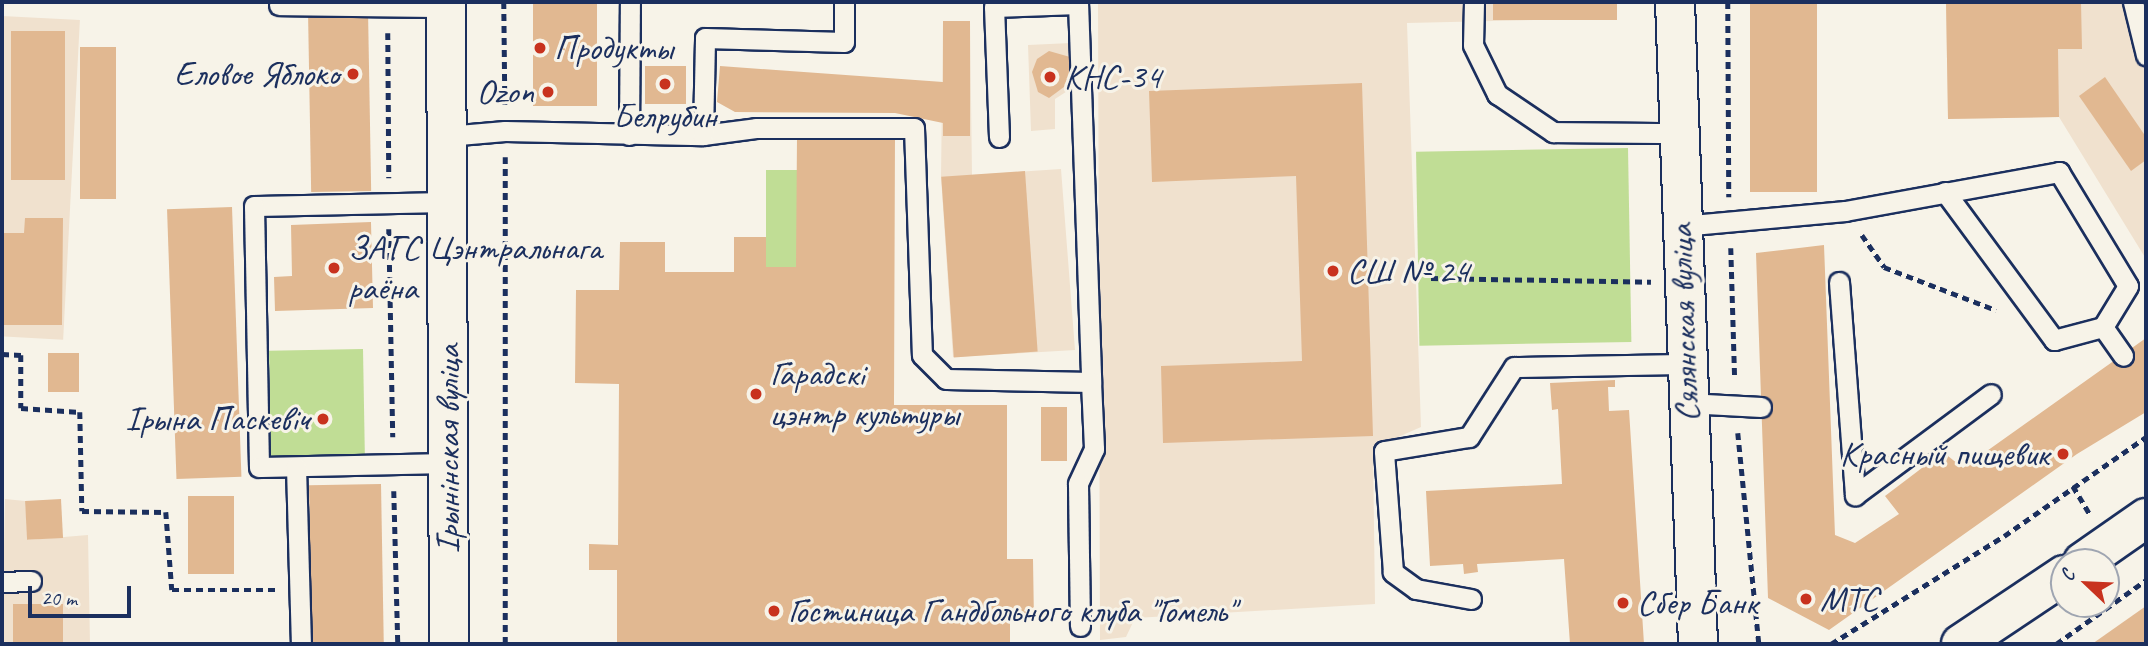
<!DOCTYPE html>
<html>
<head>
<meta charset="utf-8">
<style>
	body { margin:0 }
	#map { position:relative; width:2148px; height:646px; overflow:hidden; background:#f7f3e8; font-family:Caveat,sans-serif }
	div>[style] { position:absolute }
	.built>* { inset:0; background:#f0e1ce; transform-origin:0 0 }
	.green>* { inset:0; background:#c0dd95; transform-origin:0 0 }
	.building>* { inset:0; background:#e1b891; transform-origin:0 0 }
	.path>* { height:4.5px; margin-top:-2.25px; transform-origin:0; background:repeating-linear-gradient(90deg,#1b2f5e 0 7px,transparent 0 12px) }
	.roads { filter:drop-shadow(2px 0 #1b2f5e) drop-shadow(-2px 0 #1b2f5e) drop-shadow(0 2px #1b2f5e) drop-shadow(0 -2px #1b2f5e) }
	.lane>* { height:19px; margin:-9.5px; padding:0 9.5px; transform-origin:9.5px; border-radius:9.5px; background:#f7f3e8 }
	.secondary>* { height:38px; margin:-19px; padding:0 19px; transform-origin:19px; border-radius:19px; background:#f7f3e8 }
	.primary>* { height:38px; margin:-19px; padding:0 19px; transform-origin:19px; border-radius:19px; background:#f7f3e8 }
	.dots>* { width:19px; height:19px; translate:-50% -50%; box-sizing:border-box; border:4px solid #f7f3e8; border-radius:50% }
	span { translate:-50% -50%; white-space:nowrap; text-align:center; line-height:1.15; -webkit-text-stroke:6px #f7f3e8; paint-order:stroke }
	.poi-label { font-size:35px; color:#1b2f5e }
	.left { translate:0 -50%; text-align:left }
	.right { translate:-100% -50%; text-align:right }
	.street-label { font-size:35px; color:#1b2f5e }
	.frame { position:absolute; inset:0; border:4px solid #1b2f5e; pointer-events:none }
	.north { position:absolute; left:2050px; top:548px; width:70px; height:70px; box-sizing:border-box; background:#f7f3e8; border:2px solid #9fa5b1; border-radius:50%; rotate:293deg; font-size:19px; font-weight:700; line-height:28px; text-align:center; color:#1b2f5e }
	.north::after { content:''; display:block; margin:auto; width:24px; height:32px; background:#c8321e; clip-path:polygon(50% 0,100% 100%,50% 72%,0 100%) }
	.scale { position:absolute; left:28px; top:586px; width:103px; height:32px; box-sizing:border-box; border:4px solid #1b2f5e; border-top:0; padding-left:9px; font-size:21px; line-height:24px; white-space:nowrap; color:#1b2f5e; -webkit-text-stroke:5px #f7f3e8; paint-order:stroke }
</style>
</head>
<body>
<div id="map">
	<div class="built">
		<i style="clip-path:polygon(1098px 2px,1617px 2px,1617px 18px,1407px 23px,1421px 427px,1373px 448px,1375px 604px,1135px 618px,1126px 637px,1100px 640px)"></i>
		<i style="clip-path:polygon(1946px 2px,2146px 2px,2146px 259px,2059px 117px,1948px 119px)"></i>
		<i style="left:2px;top:16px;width:78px;height:320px;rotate:3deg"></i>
		<i style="clip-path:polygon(943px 21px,970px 21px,972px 175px,1061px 169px,1075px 350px,953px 357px,941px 177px)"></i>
		<i style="clip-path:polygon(1071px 43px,1072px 88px,1055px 99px,1055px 129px,1031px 131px,1028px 45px)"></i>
		<i style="clip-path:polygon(5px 499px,25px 501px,28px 540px,88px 535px,90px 644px,2px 644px)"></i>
	</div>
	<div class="green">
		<i style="left:1628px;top:148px;width:194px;height:212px;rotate:89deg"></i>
		<i style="left:766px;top:170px;width:31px;height:97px"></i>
		<i style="left:363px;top:349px;width:107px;height:94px;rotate:89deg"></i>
	</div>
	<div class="building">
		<i style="left:533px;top:2px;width:64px;height:104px"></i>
		<i style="left:1493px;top:2px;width:124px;height:18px"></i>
		<i style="left:1750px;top:2px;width:67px;height:190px"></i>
		<i style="clip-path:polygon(1946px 2px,2081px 2px,2082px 49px,2058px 49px,2059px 117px,1948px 119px)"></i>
		<i style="left:368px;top:10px;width:181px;height:60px;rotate:89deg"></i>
		<i style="clip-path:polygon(943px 21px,970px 21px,970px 136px,943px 136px,943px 123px,895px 113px,735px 112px,717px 102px,720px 66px,943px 82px)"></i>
		<i style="left:11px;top:31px;width:54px;height:149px"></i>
		<i style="left:80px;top:47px;width:36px;height:152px"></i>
		<i style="clip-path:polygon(1049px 51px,1070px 57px,1068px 84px,1049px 98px,1038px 92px,1032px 72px,1037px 59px)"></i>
		<i style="left:645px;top:66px;width:41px;height:38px"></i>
		<i style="clip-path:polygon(2105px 77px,2146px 137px,2146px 160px,2131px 171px,2079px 96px)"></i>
		<i style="clip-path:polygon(1362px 83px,1373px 436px,1163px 443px,1161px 366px,1302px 361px,1296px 176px,1152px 182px,1149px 91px)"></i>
		<i style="clip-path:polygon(797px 136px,895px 136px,894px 405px,1007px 405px,1007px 559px,1033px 559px,1034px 622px,1010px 622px,1010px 644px,617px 644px,617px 570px,589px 570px,589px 544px,618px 545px,619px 384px,575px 383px,576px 290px,619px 290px,620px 242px,665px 242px,665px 272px,734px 272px,734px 237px,766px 237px,766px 267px,796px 267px)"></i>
		<i style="left:1025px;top:171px;width:181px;height:84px;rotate:86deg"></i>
		<i style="left:232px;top:207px;width:270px;height:65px;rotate:88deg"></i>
		<i style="clip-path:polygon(25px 218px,63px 218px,62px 325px,2px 325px,2px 233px,24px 233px)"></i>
		<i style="clip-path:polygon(371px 222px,373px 308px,275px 311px,274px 277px,292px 276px,291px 225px)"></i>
		<i style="clip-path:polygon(1824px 245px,1835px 535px,1855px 543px,1899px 514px,1885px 496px,1943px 452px,1963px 468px,2146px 338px,2146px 412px,2077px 454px,1829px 630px,1768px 598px,1756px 253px)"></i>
		<i style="left:48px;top:353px;width:31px;height:39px"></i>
		<i style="clip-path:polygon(1615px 380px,1615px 387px,1608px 387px,1609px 411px,1629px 410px,1644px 644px,1570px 644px,1564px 559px,1477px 564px,1478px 572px,1464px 574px,1463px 564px,1430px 566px,1426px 491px,1562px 484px,1558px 409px,1552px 410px,1550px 383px)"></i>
		<i style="left:1041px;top:407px;width:26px;height:54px"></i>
		<i style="left:381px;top:484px;width:160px;height:72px;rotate:89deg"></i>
		<i style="left:234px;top:496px;width:78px;height:46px;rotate:90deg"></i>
		<i style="left:61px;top:499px;width:39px;height:36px;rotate:87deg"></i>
		<i style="left:13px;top:604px;width:50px;height:40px"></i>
		<i style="clip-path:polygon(2146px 606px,2146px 644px,2092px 644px)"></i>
	</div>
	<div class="path">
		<i style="left:504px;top:2px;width:104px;rotate:89.4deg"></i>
		<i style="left:1728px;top:2px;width:195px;rotate:89.7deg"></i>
		<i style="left:388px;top:33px;width:145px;rotate:89.6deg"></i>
		<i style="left:389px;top:229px;width:208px;rotate:88.9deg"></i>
		<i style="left:1862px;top:235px;width:39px;rotate:55deg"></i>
		<i style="left:1884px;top:267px;width:120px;rotate:21deg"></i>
		<i style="left:1731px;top:248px;width:131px;rotate:88.3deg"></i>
		<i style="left:1431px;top:278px;width:220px;rotate:1deg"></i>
		<i style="left:2px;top:354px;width:19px;rotate:3deg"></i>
		<i style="left:21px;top:355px;width:53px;rotate:90deg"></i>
		<i style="left:21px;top:408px;width:59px;rotate:3.9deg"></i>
		<i style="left:80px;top:412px;width:99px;rotate:88.8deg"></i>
		<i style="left:82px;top:511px;width:84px;rotate:0.7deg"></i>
		<i style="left:166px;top:512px;width:78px;rotate:85.6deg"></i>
		<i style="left:172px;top:590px;width:103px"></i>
		<i style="left:1738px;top:433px;width:212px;rotate:84.3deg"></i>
		<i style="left:2073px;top:486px;width:33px;rotate:59deg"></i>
		<i style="left:394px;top:491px;width:153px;rotate:88.5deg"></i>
		<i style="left:505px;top:644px;width:487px;rotate:-90deg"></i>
		<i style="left:1831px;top:644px;width:204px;rotate:-32deg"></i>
		<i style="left:2004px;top:536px;width:173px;rotate:-34.9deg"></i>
		<i style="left:2056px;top:644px;width:110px;rotate:-35.4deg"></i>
	</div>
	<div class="roads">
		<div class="lane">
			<i style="left:1078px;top:2px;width:380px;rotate:88deg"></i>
			<i style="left:1474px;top:2px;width:43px;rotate:91.3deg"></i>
			<i style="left:1473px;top:45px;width:55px;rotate:63.9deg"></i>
			<i style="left:1497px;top:94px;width:68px;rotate:34.2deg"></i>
			<i style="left:1553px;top:132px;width:125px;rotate:0.5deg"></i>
			<i style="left:2133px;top:2px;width:55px;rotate:76.2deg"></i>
			<i style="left:279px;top:5px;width:167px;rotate:0.7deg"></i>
			<i style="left:629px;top:135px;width:133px;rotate:-89.6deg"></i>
			<i style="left:703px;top:135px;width:53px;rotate:-7.5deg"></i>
			<i style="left:756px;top:128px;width:158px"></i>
			<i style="left:914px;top:128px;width:227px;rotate:88deg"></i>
			<i style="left:922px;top:355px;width:34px;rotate:45deg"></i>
			<i style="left:946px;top:379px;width:145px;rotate:1.2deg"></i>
			<i style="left:1091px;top:382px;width:67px;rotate:87.4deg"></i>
			<i style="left:1094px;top:449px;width:38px;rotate:115deg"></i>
			<i style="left:1078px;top:484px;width:142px;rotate:89.2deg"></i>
			<i style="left:447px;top:136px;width:58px;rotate:-4.9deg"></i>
			<i style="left:505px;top:131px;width:198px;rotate:1.2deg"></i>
			<i style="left:703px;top:135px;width:97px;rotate:-88.8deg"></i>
			<i style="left:705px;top:38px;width:139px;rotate:1.6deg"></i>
			<i style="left:844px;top:42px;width:40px;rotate:-90deg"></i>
			<i style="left:999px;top:137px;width:130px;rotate:-92.2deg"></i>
			<i style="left:994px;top:7px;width:84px;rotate:-2deg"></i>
			<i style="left:1945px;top:192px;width:184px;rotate:53.6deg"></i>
			<i style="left:2054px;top:340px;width:51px;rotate:-14.9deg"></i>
			<i style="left:447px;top:202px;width:193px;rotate:178.8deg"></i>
			<i style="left:254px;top:206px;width:261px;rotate:88.9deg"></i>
			<i style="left:259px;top:467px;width:190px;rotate:-1.2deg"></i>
			<i style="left:1681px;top:226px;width:165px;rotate:-5.2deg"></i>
			<i style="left:1845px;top:211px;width:218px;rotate:-10.3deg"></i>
			<i style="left:2059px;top:172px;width:133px;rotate:58.8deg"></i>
			<i style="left:2128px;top:286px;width:48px;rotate:121.4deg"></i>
			<i style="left:2103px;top:327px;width:35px;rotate:55deg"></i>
			<i style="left:1839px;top:282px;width:214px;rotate:85.7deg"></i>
			<i style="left:1855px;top:495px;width:169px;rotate:-36.6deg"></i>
			<i style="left:1687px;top:403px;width:74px;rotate:3.1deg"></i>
			<i style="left:296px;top:467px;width:177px;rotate:88.4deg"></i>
			<i style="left:2px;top:582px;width:29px;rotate:-2deg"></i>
			<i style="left:1471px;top:599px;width:56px;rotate:-169.7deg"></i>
			<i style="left:1416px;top:589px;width:29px;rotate:-144deg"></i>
			<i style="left:1393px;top:572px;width:121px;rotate:-94.3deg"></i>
			<i style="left:1384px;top:451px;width:86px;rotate:-9.4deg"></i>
			<i style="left:1469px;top:437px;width:83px;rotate:-57.3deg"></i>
			<i style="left:1514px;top:367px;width:171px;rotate:-1deg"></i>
		</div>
		<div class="secondary">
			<i style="left:446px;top:2px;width:642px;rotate:89.73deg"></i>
			<i style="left:1675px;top:2px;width:642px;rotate:87.95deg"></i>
		</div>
		<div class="primary">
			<i style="left:2083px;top:562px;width:77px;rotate:-34.9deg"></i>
			<i style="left:1961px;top:644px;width:124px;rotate:-33.8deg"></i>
		</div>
	</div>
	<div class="dots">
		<i style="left:540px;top:48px;background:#c8321e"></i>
		<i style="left:353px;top:74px;background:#c8321e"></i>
		<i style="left:1050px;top:77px;background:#c8321e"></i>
		<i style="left:665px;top:84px;background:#c8321e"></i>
		<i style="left:548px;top:92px;background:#c8321e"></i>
		<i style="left:334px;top:268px;background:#c8321e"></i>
		<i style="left:1333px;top:271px;background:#c8321e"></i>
		<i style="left:756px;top:394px;background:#c8321e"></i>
		<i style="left:323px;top:419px;background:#c8321e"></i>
		<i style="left:2063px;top:454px;background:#c8321e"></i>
		<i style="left:1806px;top:599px;background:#c8321e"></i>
		<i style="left:1623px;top:603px;background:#c8321e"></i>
		<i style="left:774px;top:611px;background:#c8321e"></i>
	</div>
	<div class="poi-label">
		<span class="left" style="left:554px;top:48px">Продукты</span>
		<span class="right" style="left:339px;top:74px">Еловое Яблоко</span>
		<span class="left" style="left:1064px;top:77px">КНС-34</span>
		<span class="right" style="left:534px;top:92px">Ozon</span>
		<span style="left:665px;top:116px">Белрубин</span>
		<span class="left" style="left:348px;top:268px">ЗАГС Цэнтральнага<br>раёна</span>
		<span class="left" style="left:1347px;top:271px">СШ № 24</span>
		<span class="left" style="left:770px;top:394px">Гарадскі<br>цэнтр культуры</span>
		<span class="right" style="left:309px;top:419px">Ірына Паскевіч</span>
		<span class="right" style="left:2049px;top:454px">Красный пищевик</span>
		<span class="left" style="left:1820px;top:599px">МТС</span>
		<span class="left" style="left:1637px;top:603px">Сбер Банк</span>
		<span class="left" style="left:788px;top:611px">Гостиница Гандбольного клуба "Гомель"</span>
	</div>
	<div class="street-label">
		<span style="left:1684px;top:323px;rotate:-92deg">Сялянская вуліца</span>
		<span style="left:448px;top:449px;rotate:-90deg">Ірынінская вуліца</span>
	</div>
	<div class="frame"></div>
	<div class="north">С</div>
	<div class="scale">20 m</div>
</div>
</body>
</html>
